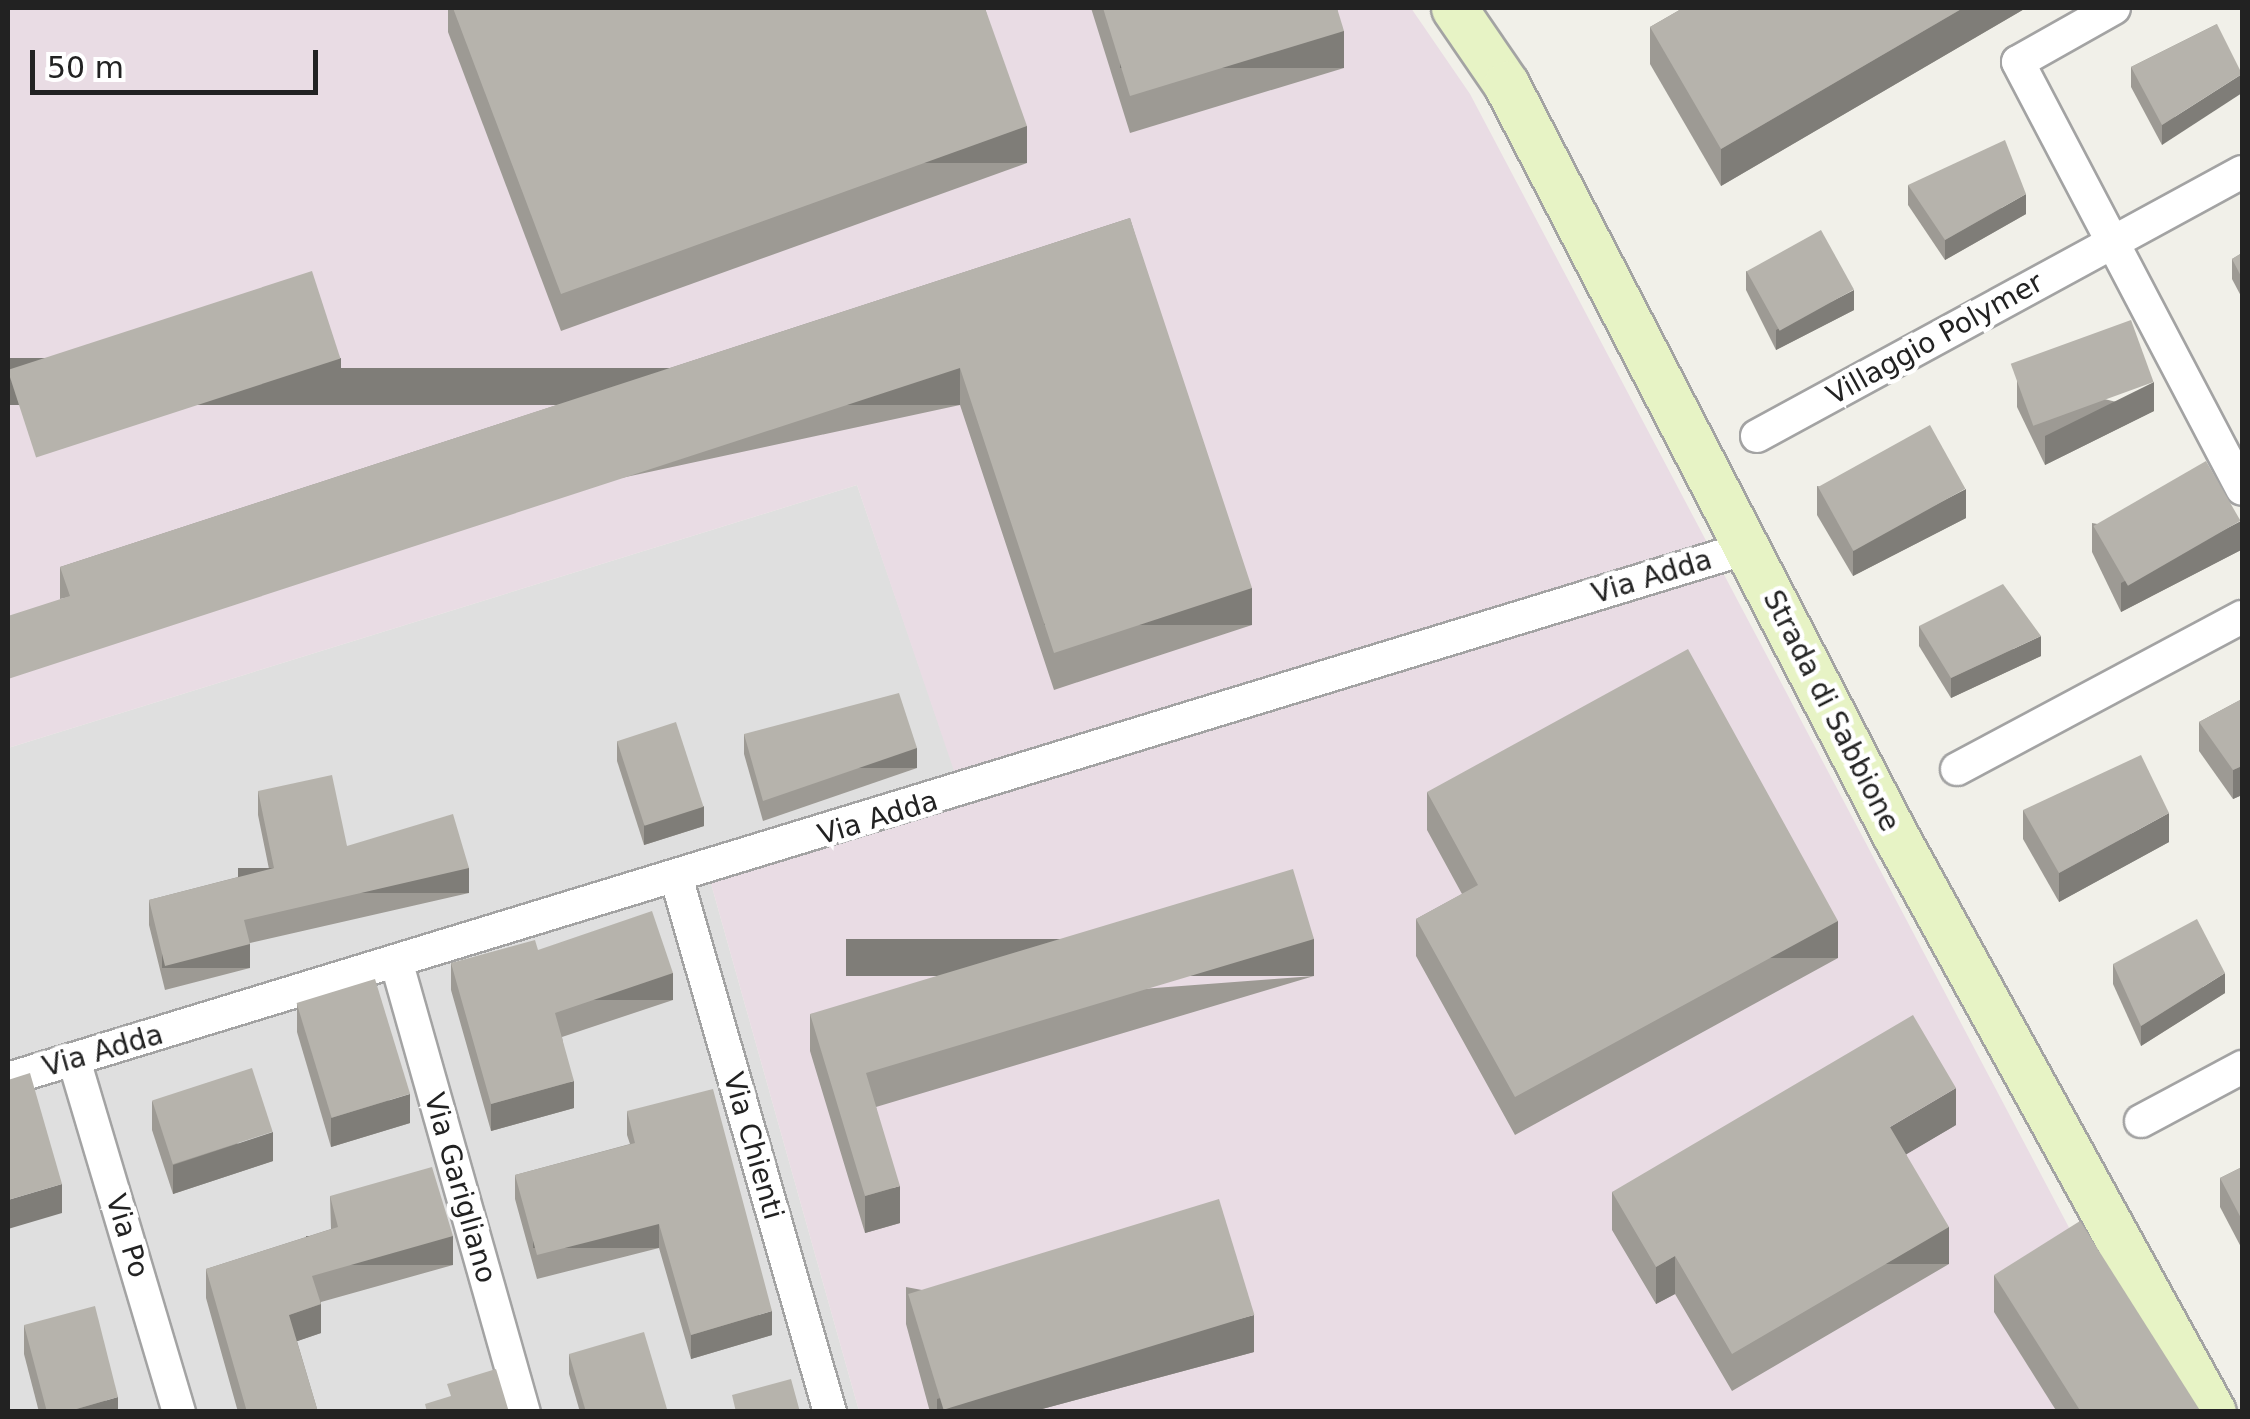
<!DOCTYPE html>
<html>
<head>
<meta charset="utf-8">
<style>
	body { margin:0 }
	#map { position:relative; width:2250px; height:1419px; overflow:hidden; background:#f1f0e9; font-family:"DejaVu Sans",sans-serif }
	div>[style] { position:absolute }
	.residential>* { inset:0; background:#dfdfdf }
	.industrial>* { inset:0; background:#e9dce4 }
	.roads { filter:drop-shadow(2px 0 #a3a3a3) drop-shadow(-2px 0 #a3a3a3) drop-shadow(0 2px #a3a3a3) drop-shadow(0 -2px #a3a3a3) }
	.minor>* { height:32px; margin:-16px; padding:0 16px; transform-origin:16px; border-radius:16px; background:#fff }
	.secondary>* { height:45px; margin:-22.5px; padding:0 22.5px; transform-origin:22.5px; border-radius:22.5px; background:#e7f3c5 }
	.wall>* { inset:0; background:#9d9a94 }
	.shaded-wall>* { inset:0; background:#7f7d78; transform-origin:0 0 }
	.building>* { inset:0; background:#b6b3ac; transform-origin:0 0 }
	span { translate:-50% -50%; white-space:nowrap; text-align:center; line-height:1.15; -webkit-text-stroke:9px #fff; paint-order:stroke }
	.street-label { font-size:28px; color:#222 }
	.frame { position:absolute; inset:0; border:10px solid #222; pointer-events:none }
	.scale { position:absolute; left:30px; top:50px; width:288px; height:45px; box-sizing:border-box; border:5px solid #222; border-top:0; padding-left:12px; font-size:30px; line-height:35px; white-space:nowrap; color:#222; -webkit-text-stroke:8px #fff; paint-order:stroke }
</style>
</head>
<body>
<div id="map">
	<div class="residential">
		<i style="clip-path:polygon(857px 485px,955px 771px,703px 855px,859px 1411px,8px 1412px,8px 748px)"></i>
	</div>
	<div class="industrial">
		<i style="clip-path:polygon(8px 8px,1411px 8px,1470px 94px,2166px 1411px,859px 1411px,703px 855px,954px 771px,857px 485px,8px 748px)"></i>
	</div>
	<div class="roads">
		<div class="minor">
			<i style="left:2114px;top:8px;width:110px;rotate:150.6deg"></i>
			<i style="left:2018px;top:62px;width:482px;rotate:62.3deg"></i>
			<i style="left:1757px;top:436px;width:552px;rotate:-28.56deg"></i>
			<i style="left:1957px;top:769px;width:323px;rotate:-28.1deg"></i>
			<i style="left:677px;top:880px;width:554px;rotate:73.96deg"></i>
			<i style="left:397px;top:964px;width:466px;rotate:74.2deg"></i>
			<i style="left:74px;top:1060px;width:367px;rotate:73.4deg"></i>
			<i style="left:8px;top:1079px;width:1818px;rotate:-16.98deg"></i>
			<i style="left:2141px;top:1121px;width:115px;rotate:-28.1deg"></i>
		</div>
		<div class="secondary">
			<i style="left:1454px;top:8px;width:92px;rotate:55.6deg"></i>
			<i style="left:1506px;top:84px;width:844px;rotate:62.61deg"></i>
			<i style="left:1894px;top:833px;width:661px;rotate:61.15deg"></i>
		</div>
	</div>
	<div class="wall">
		<i style="clip-path:polygon(448px 8px,985px 8px,1027px 163px,561px 331px,448px 32px)"></i>
		<i style="clip-path:polygon(1091px 8px,1337px 8px,1344px 68px,1130px 133px)"></i>
		<i style="clip-path:polygon(1683px 8px,2026px 8px,1721px 186px,1650px 64px,1650px 27px)"></i>
		<i style="clip-path:polygon(2217px 24px,2162px 145px,2131px 87px,2131px 67px)"></i>
		<i style="clip-path:polygon(1908px 185px,2026px 214px,1945px 260px,1908px 205px)"></i>
		<i style="clip-path:polygon(1130px 218px,1252px 625px,1054px 690px,960px 405px,60px 599px,60px 567px)"></i>
		<i style="clip-path:polygon(2242px 253px,2242px 298px,2232px 279px,2232px 259px)"></i>
		<i style="clip-path:polygon(1746px 271px,1854px 310px,1776px 350px,1746px 290px)"></i>
		<i style="clip-path:polygon(2017px 378px,2154px 411px,2045px 465px,2017px 407px)"></i>
		<i style="clip-path:polygon(1817px 486px,1966px 518px,1853px 576px,1817px 515px)"></i>
		<i style="clip-path:polygon(2092px 523px,2241px 550px,2121px 612px,2092px 552px)"></i>
		<i style="clip-path:polygon(1919px 626px,2041px 656px,1951px 698px,1919px 646px)"></i>
		<i style="clip-path:polygon(2242px 699px,2242px 795px,2233px 799px,2199px 751px,2199px 722px)"></i>
		<i style="clip-path:polygon(744px 734px,917px 768px,763px 821px,744px 754px)"></i>
		<i style="clip-path:polygon(617px 741px,704px 826px,644px 845px,617px 761px)"></i>
		<i style="clip-path:polygon(258px 791px,347px 846px,469px 893px,250px 943px,250px 968px,165px 990px,149px 925px,149px 900px,269px 869px,258px 815px)"></i>
		<i style="clip-path:polygon(1427px 792px,1838px 958px,1515px 1135px,1416px 956px,1416px 919px,1462px 894px,1427px 830px)"></i>
		<i style="clip-path:polygon(2023px 810px,2169px 842px,2059px 902px,2023px 839px)"></i>
		<i style="clip-path:polygon(538px 950px,673px 1000px,562px 1037px,574px 1108px,491px 1131px,451px 990px,451px 963px)"></i>
		<i style="clip-path:polygon(2113px 964px,2225px 993px,2141px 1046px,2113px 984px)"></i>
		<i style="clip-path:polygon(1314px 976px,876px 1107px,900px 1223px,865px 1233px,810px 1051px,810px 1014px)"></i>
		<i style="clip-path:polygon(297px 1003px,410px 1123px,331px 1147px,297px 1032px)"></i>
		<i style="clip-path:polygon(152px 1101px,273px 1161px,173px 1194px,152px 1130px)"></i>
		<i style="clip-path:polygon(627px 1111px,772px 1335px,691px 1359px,659px 1248px,537px 1279px,515px 1199px,515px 1175px,630px 1144px,627px 1135px)"></i>
		<i style="clip-path:polygon(1956px 1125px,1906px 1154px,1949px 1264px,1732px 1391px,1675px 1294px,1656px 1304px,1612px 1230px,1612px 1192px)"></i>
		<i style="clip-path:polygon(2242px 1167px,2242px 1249px,2220px 1207px,2220px 1178px)"></i>
		<i style="clip-path:polygon(330px 1196px,453px 1265px,321px 1302px,321px 1333px,297px 1341px,318px 1412px,238px 1412px,206px 1298px,206px 1269px,331px 1229px)"></i>
		<i style="clip-path:polygon(1994px 1275px,2201px 1412px,2057px 1412px,1994px 1312px)"></i>
		<i style="clip-path:polygon(906px 1287px,1254px 1352px,1031px 1412px,930px 1412px,906px 1324px)"></i>
		<i style="clip-path:polygon(24px 1325px,118px 1412px,39px 1412px,24px 1354px)"></i>
		<i style="clip-path:polygon(569px 1354px,667px 1412px,580px 1412px,569px 1374px)"></i>
	</div>
	<div class="shaded-wall">
		<i style="clip-path:polygon(1963px 8px,2026px 8px,1721px 186px,1721px 149px)"></i>
		<i style="left:1344px;top:31px;width:37px;height:224px;rotate:90deg"></i>
		<i style="clip-path:polygon(2242px 74px,2242px 93px,2162px 145px,2162px 125px)"></i>
		<i style="left:1027px;top:126px;width:37px;height:495px;rotate:90deg"></i>
		<i style="clip-path:polygon(2026px 194px,2026px 214px,1945px 260px,1945px 240px)"></i>
		<i style="clip-path:polygon(1854px 290px,1854px 310px,1776px 350px,1776px 330px)"></i>
		<i style="left:341px;top:358px;width:37px;height:350px;rotate:90deg"></i>
		<i style="left:960px;top:368px;width:37px;height:1002px;rotate:90deg"></i>
		<i style="clip-path:polygon(2154px 382px,2154px 411px,2045px 465px,2045px 436px)"></i>
		<i style="clip-path:polygon(1966px 489px,1966px 518px,1853px 576px,1853px 547px)"></i>
		<i style="clip-path:polygon(2241px 521px,2241px 550px,2121px 612px,2121px 583px)"></i>
		<i style="left:1252px;top:588px;width:37px;height:208px;rotate:90deg"></i>
		<i style="clip-path:polygon(2041px 636px,2041px 656px,1951px 698px,1951px 678px)"></i>
		<i style="left:917px;top:748px;width:20px;height:163px;rotate:90deg"></i>
		<i style="clip-path:polygon(2242px 766px,2242px 795px,2233px 799px,2233px 770px)"></i>
		<i style="clip-path:polygon(704px 806px,704px 826px,644px 845px,644px 825px)"></i>
		<i style="clip-path:polygon(2169px 813px,2169px 842px,2059px 902px,2059px 873px)"></i>
		<i style="left:469px;top:868px;width:25px;height:231px;rotate:90deg"></i>
		<i style="left:1838px;top:921px;width:37px;height:368px;rotate:90deg"></i>
		<i style="left:1314px;top:939px;width:37px;height:468px;rotate:90deg"></i>
		<i style="left:250px;top:944px;width:24px;height:88px;rotate:90deg"></i>
		<i style="left:673px;top:973px;width:27px;height:125px;rotate:90deg"></i>
		<i style="clip-path:polygon(2225px 973px,2225px 993px,2141px 1046px,2141px 1026px)"></i>
		<i style="clip-path:polygon(574px 1081px,574px 1108px,491px 1131px,491px 1104px)"></i>
		<i style="clip-path:polygon(1956px 1088px,1956px 1125px,1890px 1164px,1890px 1127px)"></i>
		<i style="clip-path:polygon(410px 1094px,410px 1123px,331px 1147px,331px 1118px)"></i>
		<i style="clip-path:polygon(273px 1132px,273px 1161px,173px 1194px,173px 1165px)"></i>
		<i style="clip-path:polygon(62px 1184px,62px 1213px,8px 1229px,8px 1200px)"></i>
		<i style="clip-path:polygon(900px 1186px,900px 1223px,865px 1233px,865px 1196px)"></i>
		<i style="left:659px;top:1224px;width:24px;height:126px;rotate:90deg"></i>
		<i style="left:1949px;top:1227px;width:37px;height:251px;rotate:90deg"></i>
		<i style="left:453px;top:1236px;width:29px;height:147px;rotate:90deg"></i>
		<i style="clip-path:polygon(1675px 1256px,1675px 1294px,1656px 1304px,1656px 1267px)"></i>
		<i style="clip-path:polygon(321px 1304px,321px 1333px,289px 1344px,289px 1315px)"></i>
		<i style="clip-path:polygon(772px 1311px,772px 1335px,691px 1359px,691px 1335px)"></i>
		<i style="clip-path:polygon(1254px 1315px,1254px 1352px,1031px 1412px,937px 1412px,937px 1399px)"></i>
		<i style="clip-path:polygon(118px 1397px,118px 1412px,66px 1412px)"></i>
	</div>
	<div class="building">
		<i style="clip-path:polygon(453px 8px,985px 8px,1027px 126px,561px 294px)"></i>
		<i style="clip-path:polygon(1103px 8px,1337px 8px,1344px 31px,1130px 96px)"></i>
		<i style="clip-path:polygon(1683px 8px,1963px 8px,1721px 149px,1650px 27px)"></i>
		<i style="clip-path:polygon(2217px 24px,2242px 74px,2162px 125px,2131px 67px)"></i>
		<i style="clip-path:polygon(2005px 140px,2026px 194px,1945px 240px,1908px 185px)"></i>
		<i style="clip-path:polygon(1130px 218px,1252px 588px,1054px 653px,960px 368px,8px 679px,8px 616px,70px 596px,60px 567px)"></i>
		<i style="left:1821px;top:230px;width:68px;height:85px;rotate:61deg"></i>
		<i style="clip-path:polygon(2242px 253px,2242px 278px,2232px 259px)"></i>
		<i style="left:312px;top:271px;width:92px;height:320px;rotate:72deg"></i>
		<i style="left:2131px;top:320px;width:66px;height:128px;rotate:70deg"></i>
		<i style="left:1930px;top:425px;width:73px;height:128px;rotate:61deg"></i>
		<i style="left:2206px;top:461px;width:69px;height:130px;rotate:60deg"></i>
		<i style="clip-path:polygon(2003px 584px,2041px 636px,1951px 678px,1919px 626px)"></i>
		<i style="clip-path:polygon(1688px 649px,1838px 921px,1515px 1097px,1416px 919px,1478px 885px,1427px 792px)"></i>
		<i style="clip-path:polygon(899px 693px,917px 748px,763px 801px,744px 734px)"></i>
		<i style="clip-path:polygon(2242px 699px,2242px 766px,2233px 770px,2199px 722px)"></i>
		<i style="left:676px;top:722px;width:89px;height:62px;rotate:72deg"></i>
		<i style="clip-path:polygon(2141px 755px,2169px 813px,2059px 873px,2023px 810px)"></i>
		<i style="clip-path:polygon(332px 775px,347px 846px,453px 814px,469px 868px,244px 920px,250px 944px,165px 966px,149px 900px,274px 868px,258px 791px)"></i>
		<i style="clip-path:polygon(1293px 869px,1314px 939px,866px 1073px,900px 1186px,865px 1196px,810px 1014px)"></i>
		<i style="clip-path:polygon(652px 911px,673px 973px,555px 1013px,574px 1081px,491px 1104px,451px 963px,535px 940px,538px 950px)"></i>
		<i style="clip-path:polygon(2197px 919px,2225px 973px,2141px 1026px,2113px 964px)"></i>
		<i style="left:375px;top:979px;width:120px;height:82px;rotate:73deg"></i>
		<i style="clip-path:polygon(1913px 1015px,1956px 1088px,1890px 1127px,1949px 1227px,1732px 1354px,1675px 1256px,1656px 1267px,1612px 1192px)"></i>
		<i style="left:252px;top:1068px;width:67px;height:105px;rotate:72deg"></i>
		<i style="clip-path:polygon(30px 1073px,62px 1184px,8px 1200px,8px 1080px)"></i>
		<i style="clip-path:polygon(713px 1089px,772px 1311px,691px 1335px,659px 1224px,537px 1255px,515px 1175px,635px 1143px,627px 1111px)"></i>
		<i style="clip-path:polygon(432px 1167px,453px 1236px,312px 1276px,321px 1304px,289px 1315px,318px 1412px,247px 1412px,206px 1269px,338px 1227px,330px 1196px)"></i>
		<i style="clip-path:polygon(2242px 1167px,2242px 1220px,2220px 1178px)"></i>
		<i style="left:1219px;top:1199px;width:121px;height:325px;rotate:73deg"></i>
		<i style="clip-path:polygon(2080px 1221px,2201px 1412px,2081px 1412px,1994px 1275px)"></i>
		<i style="clip-path:polygon(95px 1306px,118px 1397px,66px 1412px,47px 1412px,24px 1325px)"></i>
		<i style="clip-path:polygon(644px 1332px,667px 1409px,658px 1412px,586px 1412px,569px 1354px)"></i>
		<i style="clip-path:polygon(496px 1369px,509px 1412px,427px 1412px,425px 1404px,451px 1396px,447px 1384px)"></i>
		<i style="clip-path:polygon(791px 1379px,800px 1412px,736px 1412px,732px 1395px)"></i>
	</div>
	<div class="street-label">
		<span style="left:1935px;top:339px;rotate:-29deg">Villaggio Polymer</span>
		<span style="left:1652px;top:577px;rotate:-17deg">Via Adda</span>
		<span style="left:1831px;top:711px;rotate:63deg">Strada di Sabbione</span>
		<span style="left:878px;top:818px;rotate:-17deg">Via Adda</span>
		<span style="left:103px;top:1051px;rotate:-16deg">Via Adda</span>
		<span style="left:753px;top:1146px;rotate:74deg">Via Chienti</span>
		<span style="left:460px;top:1188px;rotate:74deg">Via Garigliano</span>
		<span style="left:127px;top:1236px;rotate:73deg">Via Po</span>
	</div>
	<div class="frame"></div>
	<div class="scale">50 m</div>
</div>
</body>
</html>
